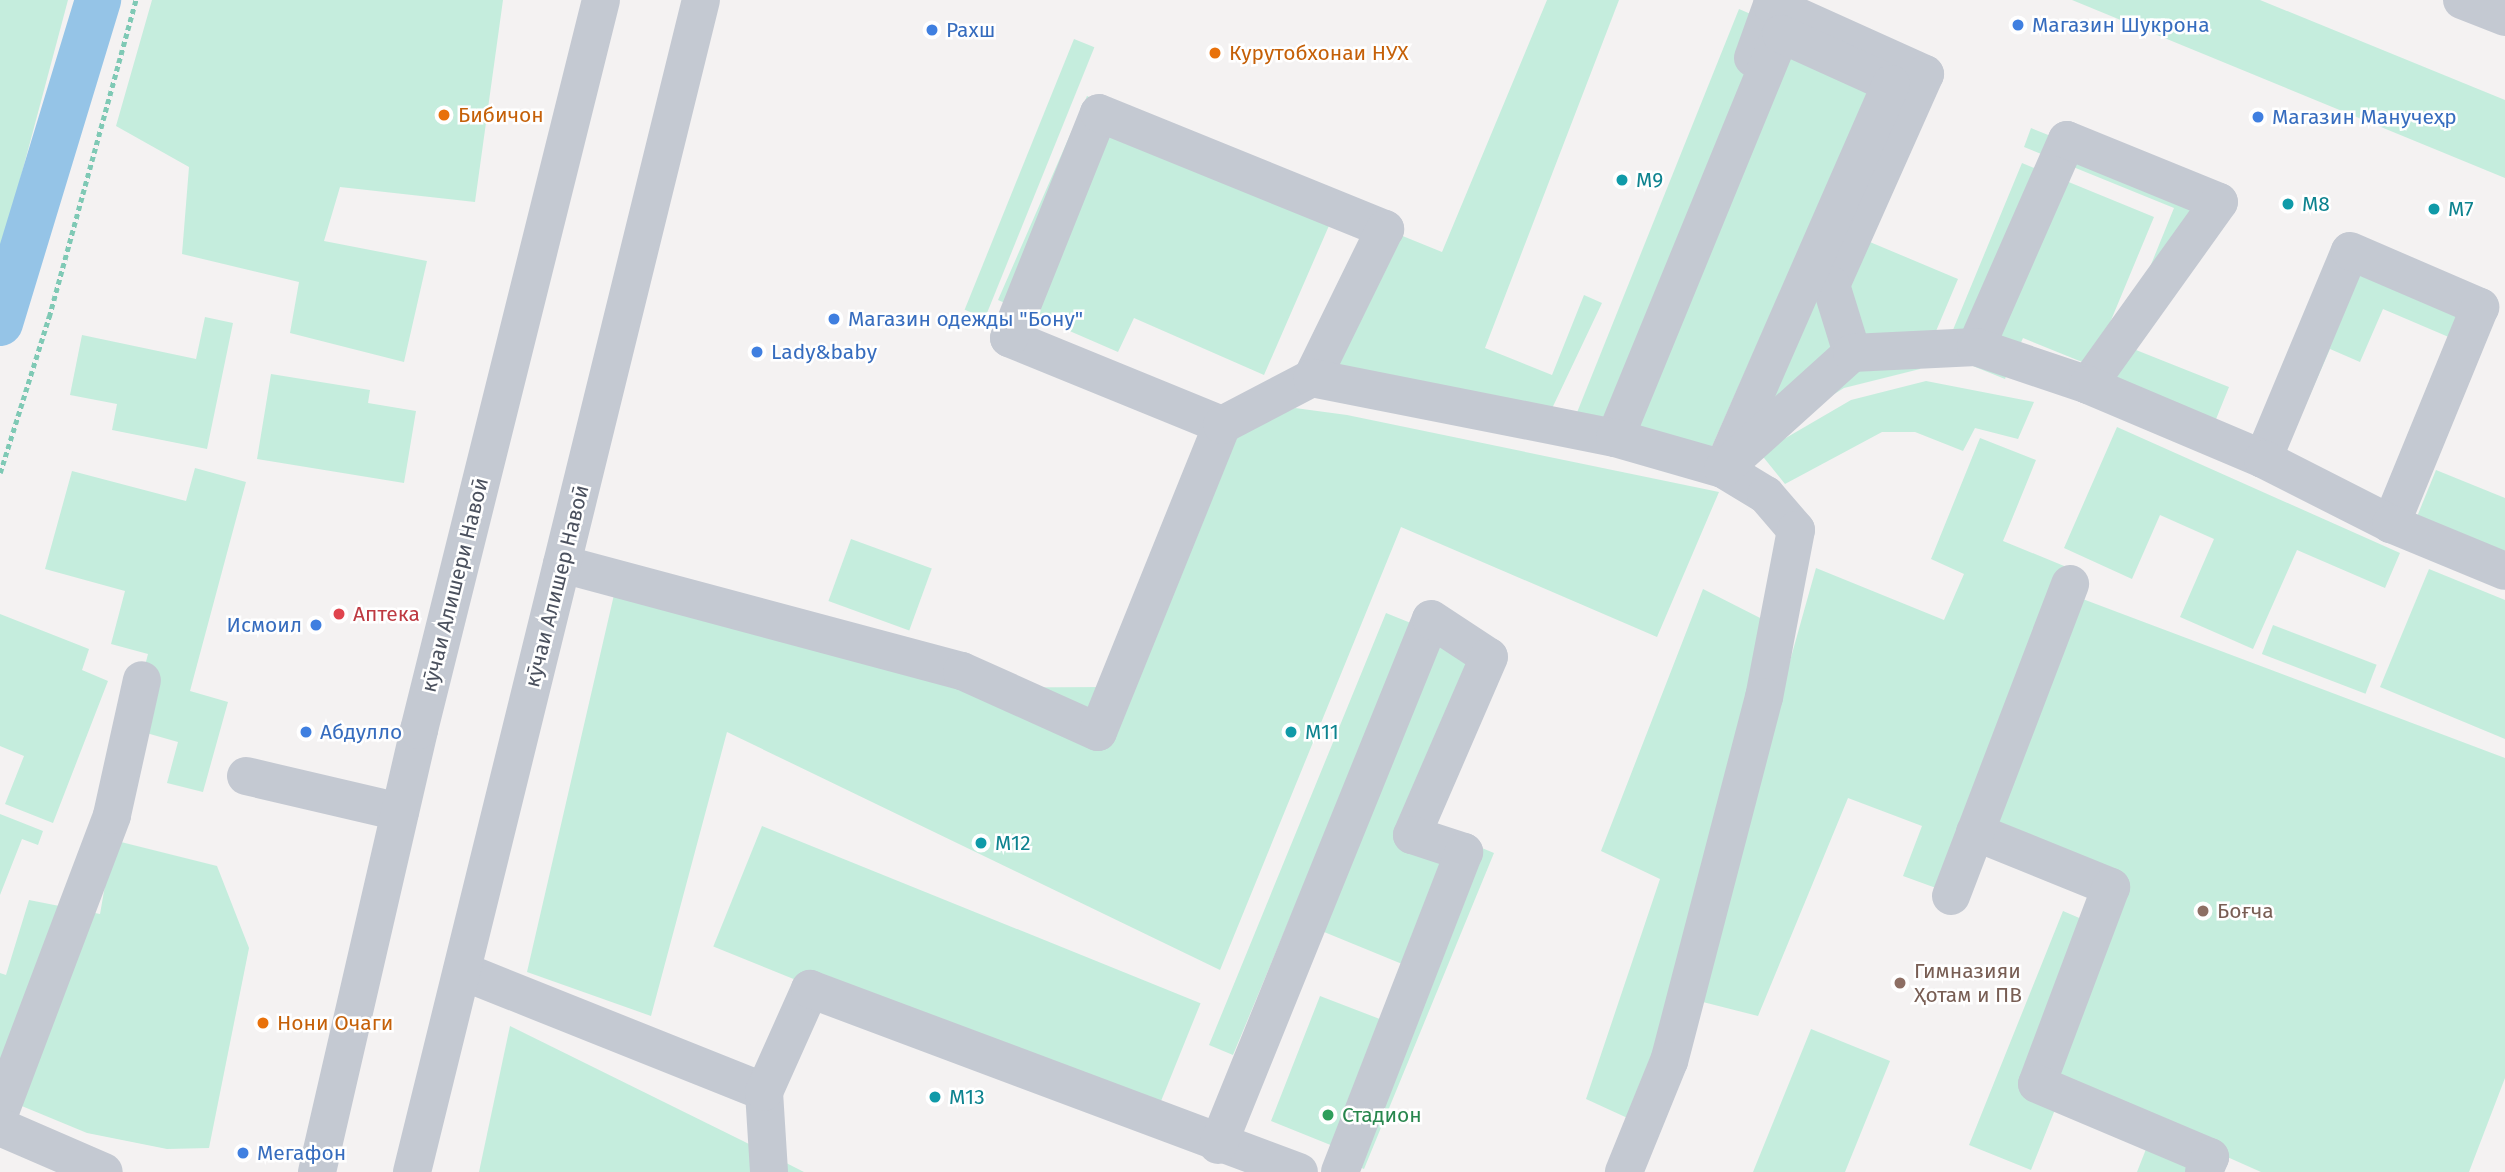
<!DOCTYPE html>
<html>
<head>
<meta charset="utf-8">
<style>
	body { margin:0 }
	#map { position:relative; width:2505px; height:1172px; overflow:hidden; background:#f4f2f2; font-family:"Fira Sans",sans-serif }
	div>[style] { position:absolute }
	.green>* { inset:0; background:#c5eddd; transform-origin:0 0 }
	.canal>* { height:46px; margin:-23px; padding:0 23px; transform-origin:23px; border-radius:23px; background:#95c4e7 }
	.path>* { height:4.5px; margin-top:-2.25px; transform-origin:0; background:repeating-linear-gradient(90deg,#7fc9b5 0 5px,transparent 0 8.5px) }
	.minor>* { height:38px; margin:-19px; padding:0 19px; transform-origin:19px; border-radius:19px; background:#c4c9d2 }
	.dots>* { width:19px; height:19px; translate:-50% -50%; box-sizing:border-box; border:4px solid #fff; border-radius:50% }
	span { translate:-50% -50%; white-space:nowrap; text-align:center; line-height:1.15; -webkit-text-stroke:5px #fff; paint-order:stroke }
	.shop-label { font-size:21px; color:#366cbe }
	.left { translate:0 -50%; text-align:left }
	.right { translate:-100% -50%; text-align:right }
	.food-label { font-size:21px; color:#c56008 }
	.culture-label { font-size:21px; color:#0d838f }
	.street-label { font-size:21px; color:#4b515e }
	.health-label { font-size:21px; color:#be3a42 }
	.education-label { font-size:21px; color:#785e54 }
	.leisure-label { font-size:21px; color:#27864d }
</style>
</head>
<body>
<div id="map">
	<div class="green">
		<i style="clip-path:polygon(0 0,68px 0,0 255px)"></i>
		<i style="clip-path:polygon(152px 0,503px 0,475px 202px,340px 187px,324px 241px,427px 261px,404px 362px,290px 333px,299px 282px,182px 254px,189px 167px,116px 126px)"></i>
		<i style="clip-path:polygon(1547px 0,1619px 0,1485px 348px,1552px 375px,1584px 295px,1602px 303px,1547px 419px,1310px 370px,1378px 226px,1442px 252px)"></i>
		<i style="clip-path:polygon(2072px 0,2260px 0,2505px 100px,2505px 178px)"></i>
		<i style="clip-path:polygon(1739px 9px,1879px 69px,1710px 451px,1574px 420px)"></i>
		<i style="left:1074px;top:39px;width:22px;height:292px;rotate:22deg"></i>
		<i style="clip-path:polygon(1087px 96px,1338px 205px,1264px 375px,1134px 318px,1118px 352px,998px 300px)"></i>
		<i style="clip-path:polygon(2031px 128px,2198px 195px,2136px 350px,2229px 387px,2208px 439px,2098px 395px,2174px 208px,2024px 147px)"></i>
		<i style="clip-path:polygon(2022px 163px,2154px 217px,2092px 366px,2023px 338px,2005px 379px,1943px 354px)"></i>
		<i style="clip-path:polygon(1839px 229px,1958px 279px,1920px 369px,1844px 388px,1753px 444px)"></i>
		<i style="clip-path:polygon(2336px 248px,2473px 307px,2458px 341px,2383px 309px,2360px 362px,2330px 349px,2282px 459px)"></i>
		<i style="clip-path:polygon(205px 317px,233px 323px,207px 449px,112px 430px,117px 404px,70px 395px,82px 335px,196px 359px)"></i>
		<i style="clip-path:polygon(271px 374px,370px 390px,368px 403px,416px 411px,404px 483px,257px 459px)"></i>
		<i style="clip-path:polygon(1926px 381px,2034px 402px,2018px 439px,1975px 428px,1963px 451px,1915px 432px,1882px 432px,1785px 484px,1760px 453px,1851px 400px)"></i>
		<i style="clip-path:polygon(1295px 408px,1347px 415px,1719px 492px,1657px 637px,1401px 527px,1220px 970px,727px 732px,651px 1016px,527px 972px,619px 573px,958px 688px,1111px 687px,1233px 435px)"></i>
		<i style="clip-path:polygon(2117px 427px,2400px 553px,2385px 588px,2297px 550px,2253px 649px,2180px 617px,2214px 539px,2160px 515px,2132px 579px,2064px 548px)"></i>
		<i style="clip-path:polygon(1980px 438px,2036px 460px,2003px 541px,2069px 568px,1947px 892px,1903px 876px,1922px 826px,1848px 798px,1758px 1016px,1695px 1000px,1816px 568px,1944px 620px,1964px 574px,1931px 559px)"></i>
		<i style="clip-path:polygon(195px 468px,246px 482px,190px 691px,228px 702px,203px 792px,167px 783px,178px 742px,129px 728px,148px 654px,111px 644px,125px 591px,45px 569px,72px 471px,186px 501px)"></i>
		<i style="clip-path:polygon(2436px 470px,2505px 498px,2505px 556px,2416px 519px)"></i>
		<i style="left:851px;top:539px;width:86px;height:66px;rotate:20deg"></i>
		<i style="clip-path:polygon(2429px 569px,2505px 600px,2505px 739px,2380px 687px)"></i>
		<i style="clip-path:polygon(1703px 589px,1770px 623px,1634px 1121px,1586px 1099px,1660px 879px,1601px 851px)"></i>
		<i style="clip-path:polygon(2072px 595px,2505px 758px,2505px 1078px,2469px 1172px,2261px 1172px,2054px 1080px,2125px 886px,1987px 830px)"></i>
		<i style="clip-path:polygon(1386px 613px,1500px 659px,1431px 827px,1494px 853px,1364px 1169px,1330px 1155px,1333px 1146px,1271px 1121px,1320px 996px,1385px 1021px,1407px 966px,1290px 918px,1233px 1055px,1209px 1045px)"></i>
		<i style="clip-path:polygon(0 614px,89px 649px,82px 670px,108px 681px,53px 823px,5px 804px,24px 756px,0 746px)"></i>
		<i style="left:2273px;top:625px;width:111px;height:31px;rotate:21deg"></i>
		<i style="clip-path:polygon(0 814px,43px 831px,38px 845px,22px 839px,0 895px)"></i>
		<i style="left:762px;top:826px;width:473px;height:130px;rotate:22deg"></i>
		<i style="clip-path:polygon(113px 840px,217px 866px,249px 948px,209px 1148px,167px 1149px,87px 1133px,0 1097px,0 973px,6px 975px,29px 900px,100px 914px)"></i>
		<i style="clip-path:polygon(2063px 911px,2091px 923px,2025px 1089px,2058px 1102px,2031px 1170px,1969px 1145px)"></i>
		<i style="clip-path:polygon(510px 1026px,743px 1141px,804px 1172px,479px 1172px)"></i>
		<i style="clip-path:polygon(1811px 1029px,1890px 1061px,1845px 1172px,1753px 1172px)"></i>
		<i style="clip-path:polygon(2150px 1139px,2196px 1172px,2137px 1172px)"></i>
	</div>
	<div class="canal">
		<i style="left:0;top:323px;width:338px;rotate:-73.1deg"></i>
	</div>
	<div class="path">
		<i style="left:0;top:473px;width:164px;rotate:-72.6deg"></i>
		<i style="left:49px;top:317px;width:329px;rotate:-74.7deg"></i>
	</div>
	<div class="minor">
		<i style="left:2462px;top:0;width:46px;rotate:21.6deg"></i>
		<i style="left:1753px;top:58px;width:56px;rotate:-70.3deg"></i>
		<i style="left:1772px;top:5px;width:168px;rotate:24.3deg"></i>
		<i style="left:1925px;top:74px;width:231px;rotate:114deg"></i>
		<i style="left:1831px;top:285px;width:71px;rotate:72.8deg"></i>
		<i style="left:1976px;top:347px;width:226px;rotate:-66.3deg"></i>
		<i style="left:2067px;top:140px;width:164px;rotate:22.2deg"></i>
		<i style="left:2219px;top:202px;width:225px;rotate:125.6deg"></i>
		<i style="left:1222px;top:425px;width:230px;rotate:-157.8deg"></i>
		<i style="left:1009px;top:338px;width:242px;rotate:-68.2deg"></i>
		<i style="left:1099px;top:113px;width:309px;rotate:22.1deg"></i>
		<i style="left:1385px;top:229px;width:166px;rotate:116.1deg"></i>
		<i style="left:1615px;top:438px;width:437px;rotate:-67.7deg"></i>
		<i style="left:1781px;top:34px;width:121px;rotate:24.4deg"></i>
		<i style="left:1891px;top:84px;width:420px;rotate:113.6deg"></i>
		<i style="left:1723px;top:469px;width:50px;rotate:31.2deg"></i>
		<i style="left:1766px;top:495px;width:46px;rotate:49.4deg"></i>
		<i style="left:1796px;top:530px;width:170px;rotate:100.8deg"></i>
		<i style="left:1764px;top:697px;width:376px;rotate:104.6deg"></i>
		<i style="left:1669px;top:1061px;width:120px;rotate:112.1deg"></i>
		<i style="left:2263px;top:459px;width:225px;rotate:-67.3deg"></i>
		<i style="left:2350px;top:251px;width:142px;rotate:23.3deg"></i>
		<i style="left:2480px;top:307px;width:235px;rotate:112.3deg"></i>
		<i style="left:562px;top:564px;width:414px;rotate:15deg"></i>
		<i style="left:962px;top:671px;width:149px;rotate:24.2deg"></i>
		<i style="left:1098px;top:732px;width:331px;rotate:-68deg"></i>
		<i style="left:1222px;top:425px;width:102px;rotate:-27.6deg"></i>
		<i style="left:1312px;top:378px;width:309px;rotate:11.2deg"></i>
		<i style="left:1615px;top:438px;width:112px;rotate:16deg"></i>
		<i style="left:1723px;top:469px;width:173px;rotate:-42deg"></i>
		<i style="left:1852px;top:353px;width:124px;rotate:-2.8deg"></i>
		<i style="left:1976px;top:347px;width:118px;rotate:18.7deg"></i>
		<i style="left:2088px;top:385px;width:190px;rotate:22.9deg"></i>
		<i style="left:2263px;top:459px;width:144px;rotate:26.9deg"></i>
		<i style="left:2391px;top:524px;width:123px;rotate:22.4deg"></i>
		<i style="left:246px;top:776px;width:158px;rotate:13.2deg"></i>
		<i style="left:1975px;top:832px;width:147px;rotate:22deg"></i>
		<i style="left:2111px;top:887px;width:210px;rotate:110.6deg"></i>
		<i style="left:2037px;top:1084px;width:188px;rotate:22.9deg"></i>
		<i style="left:2210px;top:1157px;width:16px;rotate:112deg"></i>
		<i style="left:1951px;top:896px;width:334px;rotate:-69.1deg"></i>
		<i style="left:462px;top:971px;width:325px;rotate:21.8deg"></i>
		<i style="left:764px;top:1092px;width:80px;rotate:86.4deg"></i>
		<i style="left:764px;top:1092px;width:113px;rotate:-65.9deg"></i>
		<i style="left:810px;top:989px;width:522px;rotate:20.52deg"></i>
		<i style="left:0;top:1112px;width:317px;rotate:-69.3deg"></i>
		<i style="left:112px;top:815px;width:138px;rotate:-77.5deg"></i>
		<i style="left:0;top:1127px;width:113px;rotate:23.4deg"></i>
		<i style="left:1218px;top:1145px;width:567px;rotate:-67.95deg"></i>
		<i style="left:1431px;top:619px;width:69px;rotate:33.2deg"></i>
		<i style="left:1489px;top:657px;width:194px;rotate:113.4deg"></i>
		<i style="left:1412px;top:835px;width:55px;rotate:18.1deg"></i>
		<i style="left:1464px;top:852px;width:343px;rotate:111.2deg"></i>
		<i style="left:317px;top:1172px;width:454px;rotate:-77deg"></i>
		<i style="left:419px;top:730px;width:752px;rotate:-76deg"></i>
		<i style="left:412px;top:1172px;width:1207px;rotate:-76.15deg"></i>
	</div>
	<div class="dots">
		<i style="left:2018px;top:25px;background:#3f7fe0"></i>
		<i style="left:932px;top:30px;background:#3f7fe0"></i>
		<i style="left:1215px;top:53px;background:#e8710a"></i>
		<i style="left:444px;top:115px;background:#e8710a"></i>
		<i style="left:2258px;top:117px;background:#3f7fe0"></i>
		<i style="left:1622px;top:180px;background:#0f9aa8"></i>
		<i style="left:2288px;top:204px;background:#0f9aa8"></i>
		<i style="left:2434px;top:209px;background:#0f9aa8"></i>
		<i style="left:834px;top:319px;background:#3f7fe0"></i>
		<i style="left:757px;top:352px;background:#3f7fe0"></i>
		<i style="left:339px;top:614px;background:#e0444e"></i>
		<i style="left:316px;top:625px;background:#3f7fe0"></i>
		<i style="left:306px;top:732px;background:#3f7fe0"></i>
		<i style="left:1291px;top:732px;background:#0f9aa8"></i>
		<i style="left:981px;top:843px;background:#0f9aa8"></i>
		<i style="left:2203px;top:911px;background:#8d6e63"></i>
		<i style="left:1900px;top:983px;background:#8d6e63"></i>
		<i style="left:263px;top:1023px;background:#e8710a"></i>
		<i style="left:935px;top:1097px;background:#0f9aa8"></i>
		<i style="left:1328px;top:1115px;background:#2e9e5b"></i>
		<i style="left:243px;top:1153px;background:#3f7fe0"></i>
	</div>
	<div class="shop-label">
		<span class="left" style="left:2032px;top:25px">Магазин Шукрона</span>
		<span class="left" style="left:946px;top:30px">Рахш</span>
		<span class="left" style="left:2272px;top:117px">Магазин Манучеҳр</span>
		<span class="left" style="left:848px;top:319px">Магазин одежды "Бону"</span>
		<span class="left" style="left:771px;top:352px">Lady&amp;baby</span>
		<span class="right" style="left:302px;top:625px">Исмоил</span>
		<span class="left" style="left:320px;top:732px">Абдулло</span>
		<span class="left" style="left:257px;top:1153px">Мегафон</span>
	</div>
	<div class="food-label">
		<span class="left" style="left:1229px;top:53px">Курутобхонаи НУХ</span>
		<span class="left" style="left:458px;top:115px">Бибичон</span>
		<span class="left" style="left:277px;top:1023px">Нони Очаги</span>
	</div>
	<div class="culture-label">
		<span class="left" style="left:1636px;top:180px">М9</span>
		<span class="left" style="left:2302px;top:204px">М8</span>
		<span class="left" style="left:2448px;top:209px">М7</span>
		<span class="left" style="left:1305px;top:732px">М11</span>
		<span class="left" style="left:995px;top:843px">М12</span>
		<span class="left" style="left:949px;top:1097px">М13</span>
	</div>
	<div class="street-label">
		<span style="left:455px;top:585px;rotate:-76deg">кӯчаи Алишери Навоӣ</span>
		<span style="left:557px;top:586px;rotate:-76deg">кӯчаи Алишер Навоӣ</span>
	</div>
	<div class="health-label">
		<span class="left" style="left:353px;top:614px">Аптека</span>
	</div>
	<div class="education-label">
		<span class="left" style="left:2217px;top:911px">Боғча</span>
		<span class="left" style="left:1914px;top:983px">Гимназияи<br>Ҳотам и ПВ</span>
	</div>
	<div class="leisure-label">
		<span class="left" style="left:1342px;top:1115px">Стадион</span>
	</div>
</div>
</body>
</html>
